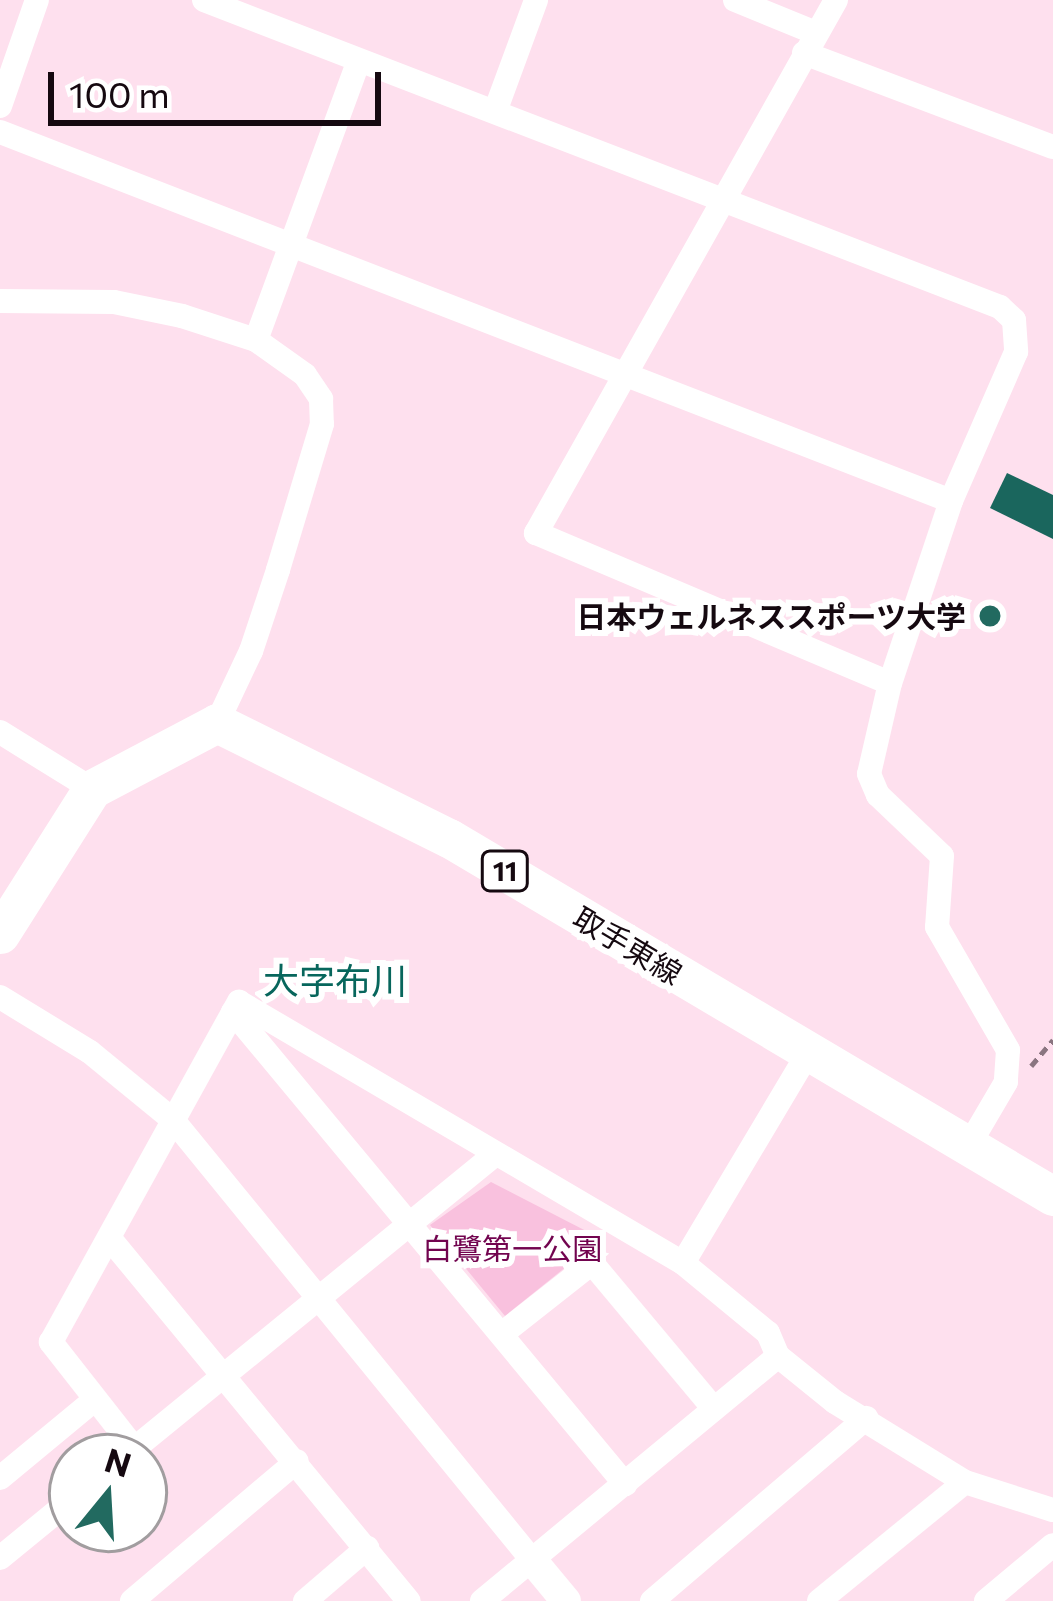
<!DOCTYPE html>
<html>
<head>
<meta charset="utf-8">
<style>
	body { margin:0 }
	#map { position:relative; width:1053px; height:1601px; overflow:hidden; background:#fee0ee; font-family:Commissioner,"Noto Sans JP",sans-serif }
	div>[style] { position:absolute }
	.green>* { inset:0; background:#f9c1de }
	.building>* { inset:0; background:#1a665d }
	.path>* { height:4.5px; margin-top:-2.25px; transform-origin:0; background:repeating-linear-gradient(90deg,#8a7580 0 9px,transparent 0 15px) }
	.minor>* { height:24px; margin:-12px; padding:0 12px; transform-origin:12px; border-radius:12px; background:#fff }
	.tertiary>* { height:30px; margin:-15px; padding:0 15px; transform-origin:15px; border-radius:15px; background:#fff }
	.primary>* { height:39px; margin:-19.5px; padding:0 19.5px; transform-origin:19.5px; border-radius:19.5px; background:#fff }
	.dots>* { width:33px; height:33px; translate:-50% -50%; box-sizing:border-box; border:6px solid #fff; border-radius:50% }
	span { translate:-50% -50%; white-space:nowrap; text-align:center; line-height:1.15; -webkit-text-stroke:12px #fff; paint-order:stroke }
	.shield-label span { padding:3px 9px; background:#fff; border:3px solid; border-radius:9px; -webkit-text-stroke-width:0 }
	.shield-label { font-size:27px; color:#150910; font-weight:700 }
	.poi-label { font-size:30px; color:#150910; font-weight:700 }
	.right { translate:-100% -50%; text-align:right }
	.street-label { font-size:30px; color:#150910 }
	.park-label { font-size:30px; color:#72044f }
	.quarter-label { font-size:36px; color:#07665c }
	.north { position:absolute; left:48px; top:1433px; width:120px; height:120px; box-sizing:border-box; background:#fff; border:3px solid #a19d9f; border-radius:50%; rotate:18deg; font-size:33px; font-weight:700; line-height:48px; text-align:center; color:#150910 }
	.north::after { content:''; display:block; margin:auto; width:42px; height:54px; background:#226a60; clip-path:polygon(50% 0,100% 100%,50% 72%,0 100%) }
	.scale { position:absolute; left:48px; top:72px; width:333px; height:54px; box-sizing:border-box; border:6px solid #150910; border-top:0; padding-left:15px; font-size:36px; line-height:42px; white-space:nowrap; color:#150910; -webkit-text-stroke:9px #fff; paint-order:stroke }
</style>
</head>
<body>
<div id="map">
	<div class="green">
		<i style="clip-path:polygon(491px 1182px,590px 1233px,582px 1254px,505px 1316px,430px 1225px)"></i>
	</div>
	<div class="building">
		<i style="clip-path:polygon(1007px 473px,1053px 495px,1053px 539px,990px 508px)"></i>
	</div>
	<div class="path">
		<i style="left:1031px;top:1066px;width:34px;rotate:-50deg"></i>
	</div>
	<div class="minor">
		<i style="left:204px;top:0;width:853px;rotate:21.09deg"></i>
		<i style="left:1000px;top:307px;width:19px;rotate:43deg"></i>
		<i style="left:1014px;top:320px;width:32px;rotate:86deg"></i>
		<i style="left:1016px;top:352px;width:163px;rotate:113.6deg"></i>
		<i style="left:951px;top:501px;width:192px;rotate:108.5deg"></i>
		<i style="left:890px;top:683px;width:93px;rotate:103deg"></i>
		<i style="left:869px;top:774px;width:23px;rotate:67deg"></i>
		<i style="left:878px;top:795px;width:88px;rotate:43.6deg"></i>
		<i style="left:942px;top:856px;width:71px;rotate:94deg"></i>
		<i style="left:937px;top:927px;width:142px;rotate:60deg"></i>
		<i style="left:1008px;top:1050px;width:32px;rotate:94deg"></i>
		<i style="left:1006px;top:1082px;width:73px;rotate:120.4deg"></i>
		<i style="left:735px;top:0;width:87px;rotate:22.2deg"></i>
		<i style="left:836px;top:0;width:612px;rotate:119.37deg"></i>
		<i style="left:536px;top:533px;width:384px;rotate:23deg"></i>
		<i style="left:804px;top:53px;width:266px;rotate:20.7deg"></i>
		<i style="left:0;top:106px;width:112px;rotate:-70.8deg"></i>
		<i style="left:496px;top:109px;width:116px;rotate:-69.8deg"></i>
		<i style="left:0;top:132px;width:1020px;rotate:21.21deg"></i>
		<i style="left:0;top:301px;width:114px;rotate:0.5deg"></i>
		<i style="left:114px;top:302px;width:69px;rotate:11.6deg"></i>
		<i style="left:182px;top:316px;width:78px;rotate:18deg"></i>
		<i style="left:256px;top:340px;width:60px;rotate:35.5deg"></i>
		<i style="left:305px;top:375px;width:29px;rotate:56deg"></i>
		<i style="left:321px;top:399px;width:25px;rotate:88deg"></i>
		<i style="left:322px;top:424px;width:152px;rotate:106.8deg"></i>
		<i style="left:278px;top:570px;width:85px;rotate:108.4deg"></i>
		<i style="left:251px;top:651px;width:80px;rotate:115.3deg"></i>
		<i style="left:256px;top:340px;width:295px;rotate:-69.8deg"></i>
		<i style="left:0;top:732px;width:108px;rotate:31.8deg"></i>
		<i style="left:0;top:997px;width:105px;rotate:31.4deg"></i>
		<i style="left:90px;top:1052px;width:107px;rotate:39.3deg"></i>
		<i style="left:173px;top:1120px;width:568px;rotate:50.79deg"></i>
		<i style="left:233px;top:1012px;width:614px;rotate:50.29deg"></i>
		<i style="left:111px;top:1240px;width:468px;rotate:50.5deg"></i>
		<i style="left:683px;top:1263px;width:246px;rotate:-59.2deg"></i>
		<i style="left:503px;top:1333px;width:113px;rotate:-38.2deg"></i>
		<i style="left:592px;top:1263px;width:190px;rotate:50.1deg"></i>
		<i style="left:134px;top:1448px;width:135px;rotate:-128.1deg"></i>
		<i style="left:51px;top:1342px;width:389px;rotate:-61.1deg"></i>
		<i style="left:239px;top:1002px;width:515px;rotate:30.45deg"></i>
		<i style="left:683px;top:1263px;width:110px;rotate:39.5deg"></i>
		<i style="left:768px;top:1333px;width:25px;rotate:67deg"></i>
		<i style="left:778px;top:1356px;width:73px;rotate:38.9deg"></i>
		<i style="left:835px;top:1402px;width:153px;rotate:31.6deg"></i>
		<i style="left:965px;top:1482px;width:92px;rotate:17.7deg"></i>
		<i style="left:124px;top:1457px;width:478px;rotate:-39.2deg"></i>
		<i style="left:0;top:1478px;width:121px;rotate:-39.6deg"></i>
		<i style="left:0;top:1558px;width:93px;rotate:-39.3deg"></i>
		<i style="left:132px;top:1601px;width:216px;rotate:-40.3deg"></i>
		<i style="left:305px;top:1601px;width:82px;rotate:-40.5deg"></i>
		<i style="left:482px;top:1601px;width:384px;rotate:-39.6deg"></i>
		<i style="left:652px;top:1601px;width:282px;rotate:-40.5deg"></i>
		<i style="left:819px;top:1601px;width:188px;rotate:-39.2deg"></i>
		<i style="left:986px;top:1601px;width:87px;rotate:-39.9deg"></i>
	</div>
	<div class="tertiary">
		<i style="left:532px;top:1560px;width:53px;rotate:50.3deg"></i>
	</div>
	<div class="primary">
		<i style="left:0;top:934px;width:172px;rotate:-57.6deg"></i>
		<i style="left:92px;top:789px;width:141px;rotate:-27.8deg"></i>
		<i style="left:217px;top:723px;width:259px;rotate:26.4deg"></i>
		<i style="left:449px;top:838px;width:702px;rotate:30.66deg"></i>
	</div>
	<div class="dots">
		<i style="left:990px;top:616px;background:#226a60"></i>
	</div>
	<div class="shield-label">
		<span style="left:505px;top:871px">11</span>
	</div>
	<div class="poi-label">
		<span class="right" style="left:966px;top:616px">日本ウェルネススポーツ大学</span>
	</div>
	<div class="street-label">
		<span style="left:628px;top:945px;rotate:31deg">取手東線</span>
	</div>
	<div class="park-label">
		<span style="left:512px;top:1248px">白鷺第一公園</span>
	</div>
	<div class="quarter-label">
		<span style="left:335px;top:980px">大字布川</span>
	</div>
	<div class="north">N</div>
	<div class="scale">100 m</div>
</div>
</body>
</html>
